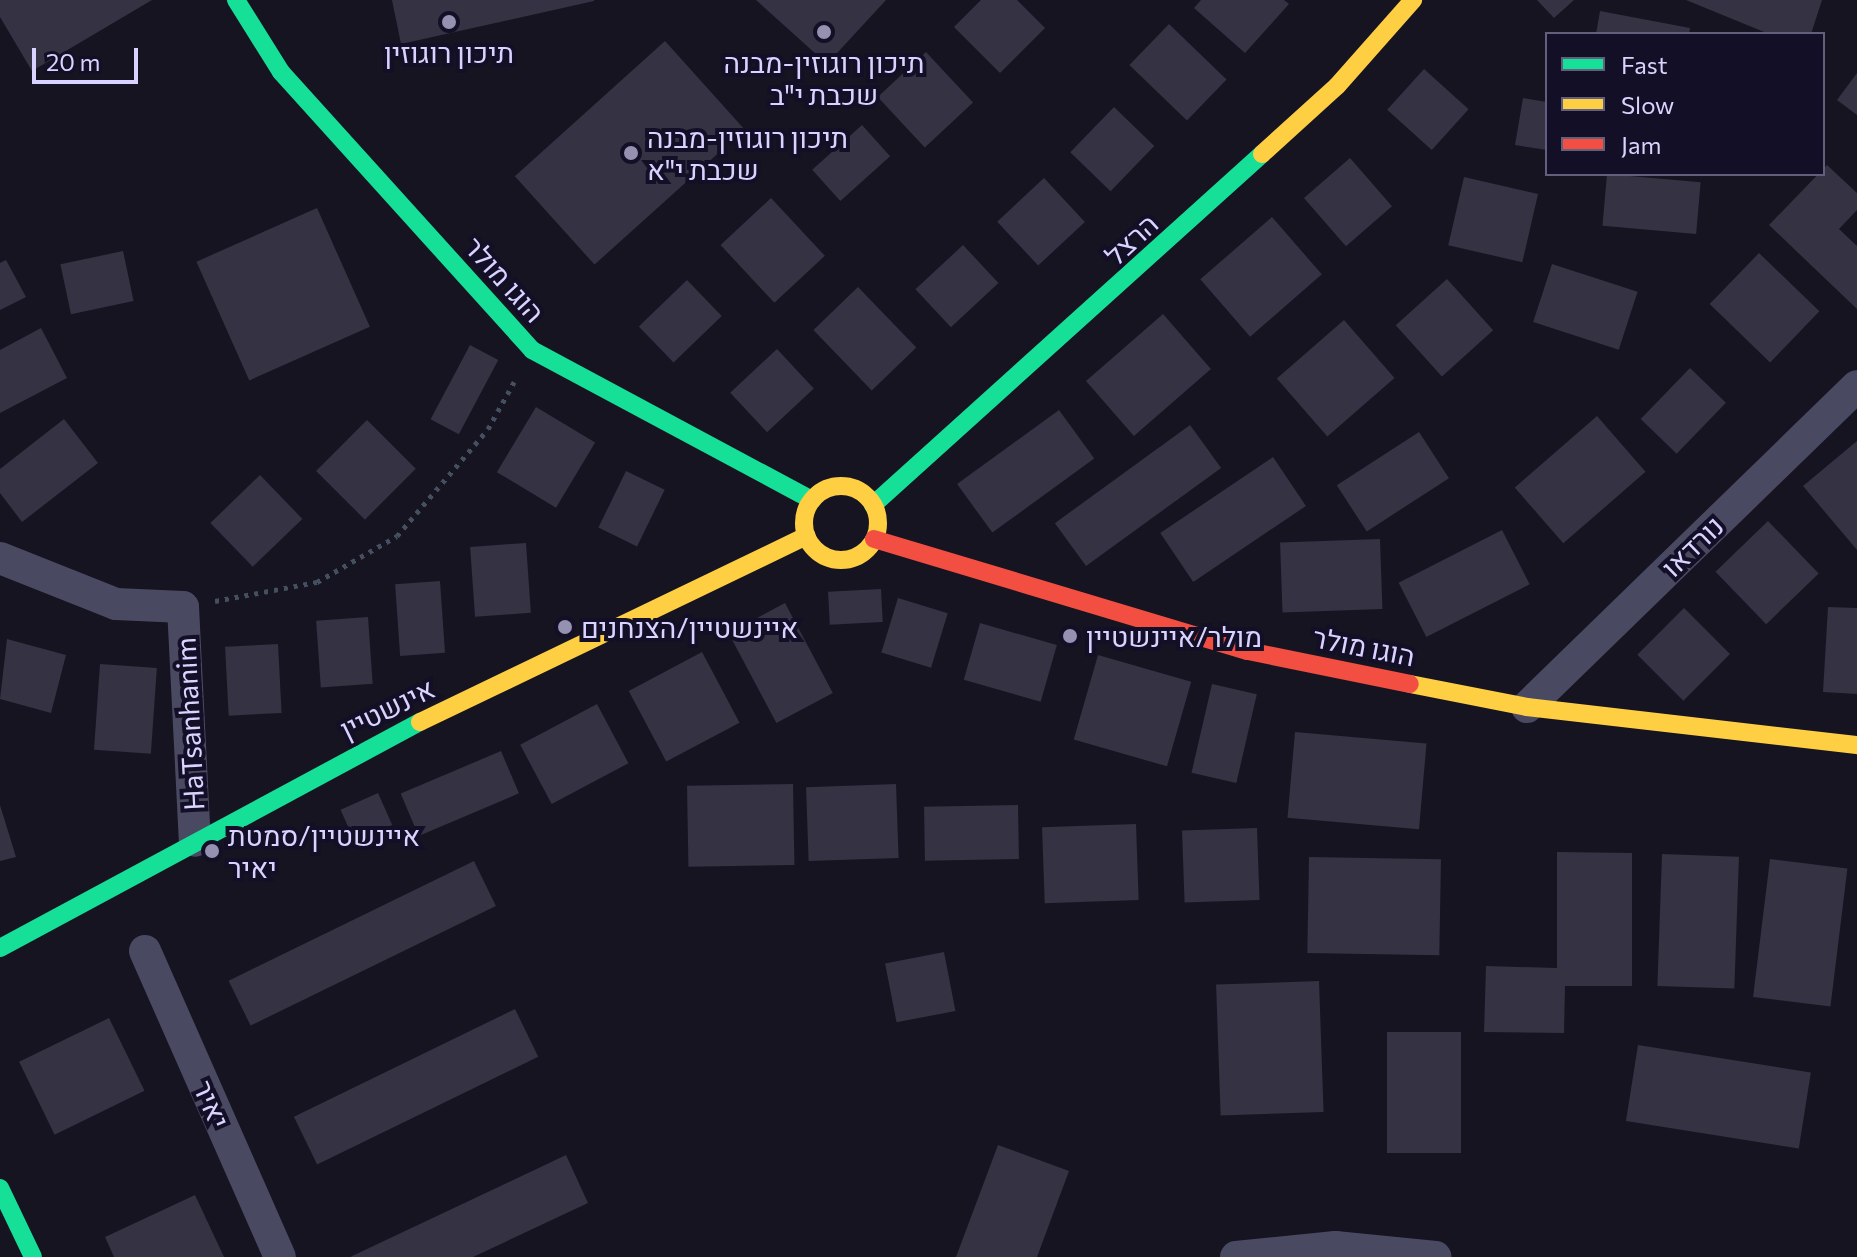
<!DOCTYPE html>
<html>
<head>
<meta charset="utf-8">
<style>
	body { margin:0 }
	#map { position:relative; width:1857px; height:1257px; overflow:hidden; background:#161421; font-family:Commissioner,Heebo,sans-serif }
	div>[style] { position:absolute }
	.building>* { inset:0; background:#343243; transform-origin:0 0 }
	.path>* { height:5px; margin-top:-2.5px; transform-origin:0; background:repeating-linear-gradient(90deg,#44505f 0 4px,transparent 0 10px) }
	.street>* { height:32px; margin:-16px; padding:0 16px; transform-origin:16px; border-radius:16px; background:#4a4962 }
	.fast>* { height:18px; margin:-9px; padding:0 9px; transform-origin:9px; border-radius:9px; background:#16e098 }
	.slow>* { height:18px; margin:-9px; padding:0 9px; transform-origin:9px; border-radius:9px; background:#ffcf43 }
	.slow>.ring { margin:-9px; padding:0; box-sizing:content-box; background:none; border:18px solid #ffcf43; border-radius:50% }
	.jam>* { height:18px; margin:-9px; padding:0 9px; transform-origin:9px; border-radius:9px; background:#f24e42 }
	.dots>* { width:22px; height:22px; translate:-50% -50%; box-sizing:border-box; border:4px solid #130f26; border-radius:50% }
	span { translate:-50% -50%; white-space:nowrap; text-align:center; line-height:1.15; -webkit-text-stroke:8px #130f26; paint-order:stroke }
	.poi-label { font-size:28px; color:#d9d4ff }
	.left { translate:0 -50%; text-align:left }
	.street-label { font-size:28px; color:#d9d4ff }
	.legend { position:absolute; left:1545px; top:32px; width:280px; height:144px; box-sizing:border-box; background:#130f26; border:2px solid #625e7d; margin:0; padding:10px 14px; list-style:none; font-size:24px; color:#d9d4ff }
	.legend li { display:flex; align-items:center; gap:16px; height:40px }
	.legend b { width:40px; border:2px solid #625e7d }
	.scale { position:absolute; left:32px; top:48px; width:106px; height:36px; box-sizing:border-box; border:4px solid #d9d4ff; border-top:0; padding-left:10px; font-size:24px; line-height:28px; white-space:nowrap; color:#d9d4ff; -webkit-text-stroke:6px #130f26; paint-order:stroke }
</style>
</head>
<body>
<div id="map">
	<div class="building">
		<i style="clip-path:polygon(0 0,152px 0,32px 71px,0 17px)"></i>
		<i style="clip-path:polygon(392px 0,594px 0,594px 1px,401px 44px)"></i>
		<i style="clip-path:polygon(756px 0,886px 0,827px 64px)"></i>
		<i style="clip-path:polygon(981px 0,1017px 0,1045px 28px,1000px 73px,954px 27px)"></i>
		<i style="clip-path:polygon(1201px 0,1284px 0,1289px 4px,1245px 53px,1194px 8px)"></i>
		<i style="clip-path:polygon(1537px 0,1574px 0,1554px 18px)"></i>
		<i style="clip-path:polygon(1686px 0,1822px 0,1811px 34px,1769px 34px)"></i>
		<i style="clip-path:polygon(1600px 11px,1690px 28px,1689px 34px,1596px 34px)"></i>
		<i style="left:1169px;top:24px;width:80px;height:57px;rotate:44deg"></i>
		<i style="left:665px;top:41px;width:119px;height:202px;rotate:48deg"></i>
		<i style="left:926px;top:52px;width:69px;height:66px;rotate:47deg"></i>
		<i style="left:1424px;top:69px;width:60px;height:55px;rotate:42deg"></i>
		<i style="clip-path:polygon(1857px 73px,1857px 115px,1837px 100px)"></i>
		<i style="clip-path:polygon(1523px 98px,1547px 102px,1547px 150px,1515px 145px)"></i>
		<i style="left:1114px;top:107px;width:56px;height:63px;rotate:44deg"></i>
		<i style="left:862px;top:125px;width:42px;height:67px;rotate:48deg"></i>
		<i style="left:1350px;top:158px;width:64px;height:61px;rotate:49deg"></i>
		<i style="clip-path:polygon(1827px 165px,1857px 193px,1857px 210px,1839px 229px,1857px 246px,1857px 309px,1769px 225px)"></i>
		<i style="left:1607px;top:174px;width:94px;height:52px;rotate:5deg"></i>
		<i style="left:1464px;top:177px;width:76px;height:70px;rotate:13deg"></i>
		<i style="left:1044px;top:178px;width:60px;height:64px;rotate:47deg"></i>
		<i style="left:771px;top:198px;width:79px;height:69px;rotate:47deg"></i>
		<i style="left:317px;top:208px;width:130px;height:132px;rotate:66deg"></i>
		<i style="left:1272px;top:217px;width:76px;height:95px;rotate:49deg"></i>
		<i style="left:963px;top:245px;width:52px;height:65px;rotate:47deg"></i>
		<i style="left:123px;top:251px;width:51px;height:64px;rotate:78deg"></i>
		<i style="left:1759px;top:253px;width:84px;height:71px;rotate:44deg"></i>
		<i style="clip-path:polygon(6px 260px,26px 297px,0 310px,0 263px)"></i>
		<i style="left:1552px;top:264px;width:90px;height:61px;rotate:18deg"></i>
		<i style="left:1447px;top:279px;width:69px;height:69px;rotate:48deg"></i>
		<i style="left:687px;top:280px;width:50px;height:67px;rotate:46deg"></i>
		<i style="left:858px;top:287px;width:84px;height:62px;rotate:46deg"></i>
		<i style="left:1163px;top:314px;width:73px;height:102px;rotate:49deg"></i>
		<i style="left:1344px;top:320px;width:77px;height:89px;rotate:49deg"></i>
		<i style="clip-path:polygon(41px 328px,67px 378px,0 413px,0 350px)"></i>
		<i style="left:470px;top:345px;width:32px;height:84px;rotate:28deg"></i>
		<i style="left:777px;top:349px;width:54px;height:64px;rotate:47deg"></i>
		<i style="left:1690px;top:368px;width:50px;height:71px;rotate:44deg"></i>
		<i style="left:536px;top:407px;width:69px;height:76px;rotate:31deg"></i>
		<i style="left:1059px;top:410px;width:60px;height:126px;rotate:54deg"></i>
		<i style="left:1597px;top:416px;width:74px;height:109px;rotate:49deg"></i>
		<i style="clip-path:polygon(64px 419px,98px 463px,22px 522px,0 493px,0 469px)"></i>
		<i style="left:367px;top:420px;width:69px;height:72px;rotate:45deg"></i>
		<i style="left:1190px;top:425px;width:53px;height:167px;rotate:54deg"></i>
		<i style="left:1419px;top:432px;width:55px;height:98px;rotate:57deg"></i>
		<i style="clip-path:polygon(1857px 441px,1857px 550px,1803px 486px)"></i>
		<i style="left:1273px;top:457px;width:59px;height:136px;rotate:56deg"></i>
		<i style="left:626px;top:471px;width:43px;height:63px;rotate:26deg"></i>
		<i style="left:260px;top:475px;width:61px;height:69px;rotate:46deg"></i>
		<i style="left:1768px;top:521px;width:73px;height:73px;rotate:46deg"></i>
		<i style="left:1502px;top:530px;width:61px;height:116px;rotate:63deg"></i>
		<i style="left:1380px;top:539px;width:70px;height:100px;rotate:88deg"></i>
		<i style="left:526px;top:543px;width:70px;height:56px;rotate:86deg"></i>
		<i style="left:440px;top:581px;width:72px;height:45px;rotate:86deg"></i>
		<i style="left:881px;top:589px;width:33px;height:53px;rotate:87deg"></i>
		<i style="left:898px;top:598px;width:52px;height:57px;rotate:17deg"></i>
		<i style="left:785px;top:603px;width:102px;height:64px;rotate:62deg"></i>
		<i style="clip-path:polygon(1828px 607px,1857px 608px,1857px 694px,1823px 692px)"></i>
		<i style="left:1684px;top:608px;width:65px;height:66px;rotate:45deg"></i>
		<i style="left:368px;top:617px;width:67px;height:52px;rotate:86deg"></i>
		<i style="left:980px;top:623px;width:80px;height:59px;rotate:16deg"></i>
		<i style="clip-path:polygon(7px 639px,66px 655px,51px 713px,0 699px)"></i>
		<i style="left:278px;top:644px;width:69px;height:53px;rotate:87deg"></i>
		<i style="left:702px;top:652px;width:80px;height:83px;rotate:62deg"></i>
		<i style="left:1098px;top:655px;width:97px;height:88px;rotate:16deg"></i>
		<i style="left:100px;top:664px;width:57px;height:86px;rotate:4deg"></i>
		<i style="left:1212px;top:684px;width:46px;height:91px;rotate:13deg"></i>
		<i style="left:597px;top:704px;width:67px;height:87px;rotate:62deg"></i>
		<i style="left:1295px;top:732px;width:132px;height:86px;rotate:5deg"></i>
		<i style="left:501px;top:751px;width:46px;height:109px;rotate:67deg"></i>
		<i style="left:793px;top:784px;width:81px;height:106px;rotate:89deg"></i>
		<i style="left:896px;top:784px;width:74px;height:90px;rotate:88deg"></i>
		<i style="left:378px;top:793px;width:35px;height:41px;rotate:66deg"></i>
		<i style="clip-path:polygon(0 805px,16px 857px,0 861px)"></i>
		<i style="left:1018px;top:805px;width:54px;height:94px;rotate:89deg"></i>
		<i style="left:1136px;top:824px;width:76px;height:94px;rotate:88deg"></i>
		<i style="left:1257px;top:828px;width:72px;height:75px;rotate:88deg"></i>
		<i style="clip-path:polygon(1557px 852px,1632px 853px,1632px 986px,1565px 986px,1564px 1033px,1484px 1032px,1486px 966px,1557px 968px)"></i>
		<i style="left:1662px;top:854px;width:77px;height:132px;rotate:2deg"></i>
		<i style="left:1309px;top:857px;width:132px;height:96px;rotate:1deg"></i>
		<i style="left:1770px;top:859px;width:78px;height:139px;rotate:7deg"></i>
		<i style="left:474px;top:861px;width:50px;height:273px;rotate:64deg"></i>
		<i style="left:944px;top:952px;width:60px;height:60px;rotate:79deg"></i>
		<i style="left:1319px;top:981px;width:131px;height:103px;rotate:88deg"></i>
		<i style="left:515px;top:1009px;width:53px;height:246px;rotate:64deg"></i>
		<i style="left:109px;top:1018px;width:81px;height:100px;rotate:64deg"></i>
		<i style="left:1387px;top:1032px;width:74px;height:121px"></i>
		<i style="left:1638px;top:1045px;width:175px;height:77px;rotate:9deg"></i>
		<i style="clip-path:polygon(998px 1145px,1069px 1171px,1037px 1257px,956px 1257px)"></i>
		<i style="clip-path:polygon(566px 1155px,588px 1203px,473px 1257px,350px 1257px)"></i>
		<i style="clip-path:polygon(195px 1195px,224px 1257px,114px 1257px,105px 1237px)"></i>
	</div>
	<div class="path">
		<i style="left:215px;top:601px;width:104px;rotate:-10.6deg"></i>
		<i style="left:317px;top:582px;width:92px;rotate:-29.9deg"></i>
		<i style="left:397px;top:536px;width:140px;rotate:-49.6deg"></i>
		<i style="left:488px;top:429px;width:54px;rotate:-61deg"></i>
	</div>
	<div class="street">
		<i style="left:0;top:558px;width:125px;rotate:21.6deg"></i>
		<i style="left:116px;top:604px;width:67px;rotate:2.6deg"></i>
		<i style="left:183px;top:607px;width:234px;rotate:87.1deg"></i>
		<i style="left:1527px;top:707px;width:460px;rotate:-44.2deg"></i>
		<i style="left:145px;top:951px;width:334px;rotate:66.2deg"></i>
		<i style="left:1236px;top:1257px;width:100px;rotate:-5.8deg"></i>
		<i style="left:1335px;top:1247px;width:101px;rotate:5.7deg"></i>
	</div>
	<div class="fast">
		<i style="left:236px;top:0;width:85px;rotate:58deg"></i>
		<i style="left:281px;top:72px;width:375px;rotate:47.9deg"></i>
		<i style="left:532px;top:350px;width:318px;rotate:28.2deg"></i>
		<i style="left:873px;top:505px;width:524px;rotate:-42.06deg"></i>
		<i style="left:0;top:948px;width:477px;rotate:-28.3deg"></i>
		<i style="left:0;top:1188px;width:76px;rotate:64.4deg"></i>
	</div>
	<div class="slow">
		<i style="left:1262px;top:154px;width:101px;rotate:-42.2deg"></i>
		<i style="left:1337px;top:86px;width:115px;rotate:-48.5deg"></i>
		<i class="ring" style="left:804px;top:486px;width:56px;height:56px"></i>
		<i style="left:1410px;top:684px;width:119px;rotate:11.1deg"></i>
		<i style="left:1527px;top:707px;width:332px;rotate:6.6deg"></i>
		<i style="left:420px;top:722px;width:429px;rotate:-25.7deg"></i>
	</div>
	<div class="jam">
		<i style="left:874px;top:539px;width:390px;rotate:16.7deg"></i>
		<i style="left:1248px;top:651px;width:165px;rotate:11.5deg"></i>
	</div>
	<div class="dots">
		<i style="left:449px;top:22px;background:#9591b1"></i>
		<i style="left:824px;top:32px;background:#9591b1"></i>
		<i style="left:631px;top:153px;background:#9591b1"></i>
		<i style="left:565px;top:627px;background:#9591b1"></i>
		<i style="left:1070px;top:636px;background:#9591b1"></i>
		<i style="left:212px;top:851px;background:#9591b1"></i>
	</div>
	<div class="poi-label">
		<span style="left:449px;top:52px">תיכון רוגוזין</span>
		<span style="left:824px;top:78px">תיכון רוגוזין-מבנה<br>שכבת י"ב</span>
		<span class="left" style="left:647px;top:153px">תיכון רוגוזין-מבנה<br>שכבת י"א</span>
		<span class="left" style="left:581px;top:627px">איינשטיין/הצנחנים</span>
		<span class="left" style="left:1086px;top:636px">מולר/איינשטיין</span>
		<span class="left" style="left:228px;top:851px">איינשטיין/סמטת<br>יאיר</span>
	</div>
	<div class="street-label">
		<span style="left:1131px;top:239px;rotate:-43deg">הרצל</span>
		<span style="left:505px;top:279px;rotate:48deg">הוגו מולר</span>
		<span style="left:1692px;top:546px;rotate:-44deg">נורדאו</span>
		<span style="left:1364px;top:646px;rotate:11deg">הוגו מולר</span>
		<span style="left:387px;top:708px;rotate:-26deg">אינשטיין</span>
		<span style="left:189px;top:724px;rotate:-93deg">HaTsanhanim</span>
		<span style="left:212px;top:1104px;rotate:66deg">יאיר</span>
	</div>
	<ul class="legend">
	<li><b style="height:10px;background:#16e098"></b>Fast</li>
	<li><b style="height:10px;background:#ffcf43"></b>Slow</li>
	<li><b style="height:10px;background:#f24e42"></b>Jam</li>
	</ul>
	<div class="scale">20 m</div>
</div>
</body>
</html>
